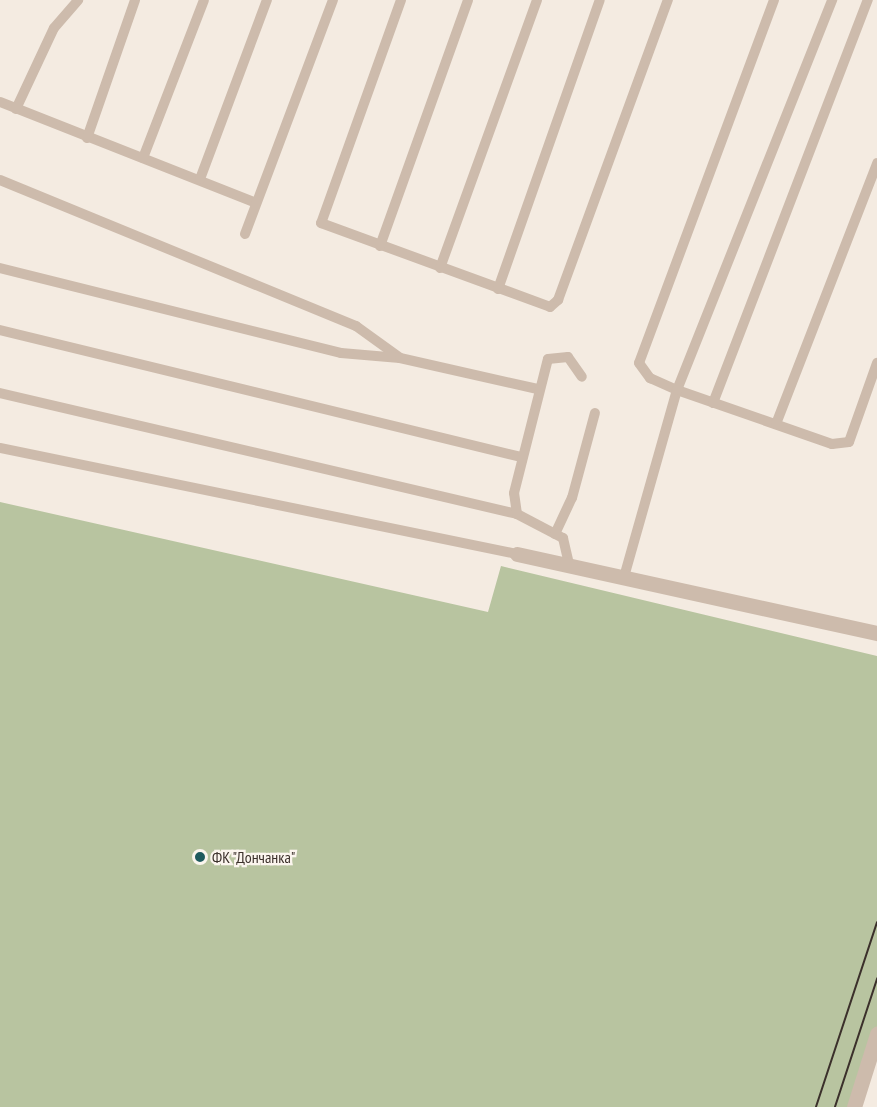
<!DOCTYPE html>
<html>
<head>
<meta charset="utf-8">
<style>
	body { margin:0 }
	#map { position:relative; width:877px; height:1107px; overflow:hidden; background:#f4ebe1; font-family:"PT Sans Narrow",sans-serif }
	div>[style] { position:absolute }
	.green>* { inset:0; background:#b8c4a0 }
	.service>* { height:10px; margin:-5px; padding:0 5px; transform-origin:5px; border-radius:5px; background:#cdbbac }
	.minor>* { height:15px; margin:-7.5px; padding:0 7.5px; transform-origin:7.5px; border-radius:7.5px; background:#cdbbac }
	.tertiary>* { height:15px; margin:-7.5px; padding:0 7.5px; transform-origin:7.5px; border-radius:7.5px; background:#cdbbac }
	.tram>* { height:1.5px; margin:-0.75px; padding:0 0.75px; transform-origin:0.75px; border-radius:0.75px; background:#3b302b }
	.dots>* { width:16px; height:16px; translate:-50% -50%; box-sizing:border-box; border:3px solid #fbf5ee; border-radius:50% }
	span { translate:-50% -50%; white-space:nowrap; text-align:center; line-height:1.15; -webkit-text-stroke:4.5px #fbf5ee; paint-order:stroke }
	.poi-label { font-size:16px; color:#3b302b }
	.left { translate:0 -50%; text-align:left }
</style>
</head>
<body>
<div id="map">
	<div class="green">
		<i style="clip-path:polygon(0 502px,488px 612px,501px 566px,877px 656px,877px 1039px,855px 1107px,0 1107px)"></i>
	</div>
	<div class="service">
		<i style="left:401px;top:0;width:237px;rotate:109.7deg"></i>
		<i style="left:321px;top:223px;width:244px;rotate:20.1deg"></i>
		<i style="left:550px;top:307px;width:11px;rotate:-41deg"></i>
		<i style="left:558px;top:300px;width:320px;rotate:-69.9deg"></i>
		<i style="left:774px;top:0;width:387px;rotate:110.4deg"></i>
		<i style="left:639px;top:363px;width:19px;rotate:54deg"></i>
		<i style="left:650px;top:378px;width:30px;rotate:24deg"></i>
		<i style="left:677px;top:390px;width:164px;rotate:19.2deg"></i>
		<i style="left:832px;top:444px;width:17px;rotate:-7deg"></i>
		<i style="left:849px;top:442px;width:84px;rotate:-70.5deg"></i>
		<i style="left:0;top:102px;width:275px;rotate:21.5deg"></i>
		<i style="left:16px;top:109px;width:89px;rotate:-64.9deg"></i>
		<i style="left:54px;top:28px;width:37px;rotate:-49deg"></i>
		<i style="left:87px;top:138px;width:146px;rotate:-70.8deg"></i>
		<i style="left:143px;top:158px;width:169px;rotate:-68.9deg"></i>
		<i style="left:200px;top:179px;width:191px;rotate:-69.5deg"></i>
		<i style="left:0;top:180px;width:385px;rotate:22.3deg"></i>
		<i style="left:356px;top:326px;width:53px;rotate:35.8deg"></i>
		<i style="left:245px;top:234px;width:250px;rotate:-69.4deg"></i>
		<i style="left:380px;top:246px;width:261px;rotate:-70.3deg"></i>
		<i style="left:0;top:268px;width:351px;rotate:14deg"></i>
		<i style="left:341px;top:353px;width:59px;rotate:4.8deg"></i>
		<i style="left:400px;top:358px;width:141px;rotate:12.7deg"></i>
		<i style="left:440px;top:268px;width:285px;rotate:-70.1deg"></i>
		<i style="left:498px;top:289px;width:306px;rotate:-70.6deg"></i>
		<i style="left:0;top:330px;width:536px;rotate:13.7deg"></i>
		<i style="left:0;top:393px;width:531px;rotate:13.17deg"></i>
		<i style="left:517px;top:514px;width:52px;rotate:27.6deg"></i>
		<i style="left:563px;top:538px;width:28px;rotate:77deg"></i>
		<i style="left:713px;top:403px;width:432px;rotate:-69deg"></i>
		<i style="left:776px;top:424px;width:280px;rotate:-68.8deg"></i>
		<i style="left:0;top:448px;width:528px;rotate:11.59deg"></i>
		<i style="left:517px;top:514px;width:21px;rotate:-98deg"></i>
		<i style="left:514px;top:493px;width:138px;rotate:-75.8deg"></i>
		<i style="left:548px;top:359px;width:20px;rotate:-6deg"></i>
		<i style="left:568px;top:357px;width:24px;rotate:55deg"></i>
		<i style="left:555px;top:534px;width:40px;rotate:-65deg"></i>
		<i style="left:572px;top:498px;width:88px;rotate:-74.9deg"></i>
		<i style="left:624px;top:577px;width:194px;rotate:-74.2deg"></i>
		<i style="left:677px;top:390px;width:420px;rotate:-68.3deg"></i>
	</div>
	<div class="minor">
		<i style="left:517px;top:554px;width:369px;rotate:12.4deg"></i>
	</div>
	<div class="tertiary">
		<i style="left:854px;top:1107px;width:77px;rotate:-72.5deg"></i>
	</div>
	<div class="tram">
		<i style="left:816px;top:1107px;width:194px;rotate:-71.7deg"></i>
		<i style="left:835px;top:1107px;width:135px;rotate:-71.8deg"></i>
	</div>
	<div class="dots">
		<i style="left:200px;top:857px;background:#1f5a5e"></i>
	</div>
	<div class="poi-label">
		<span class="left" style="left:212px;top:857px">ФК "Дончанка"</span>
	</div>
</div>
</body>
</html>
